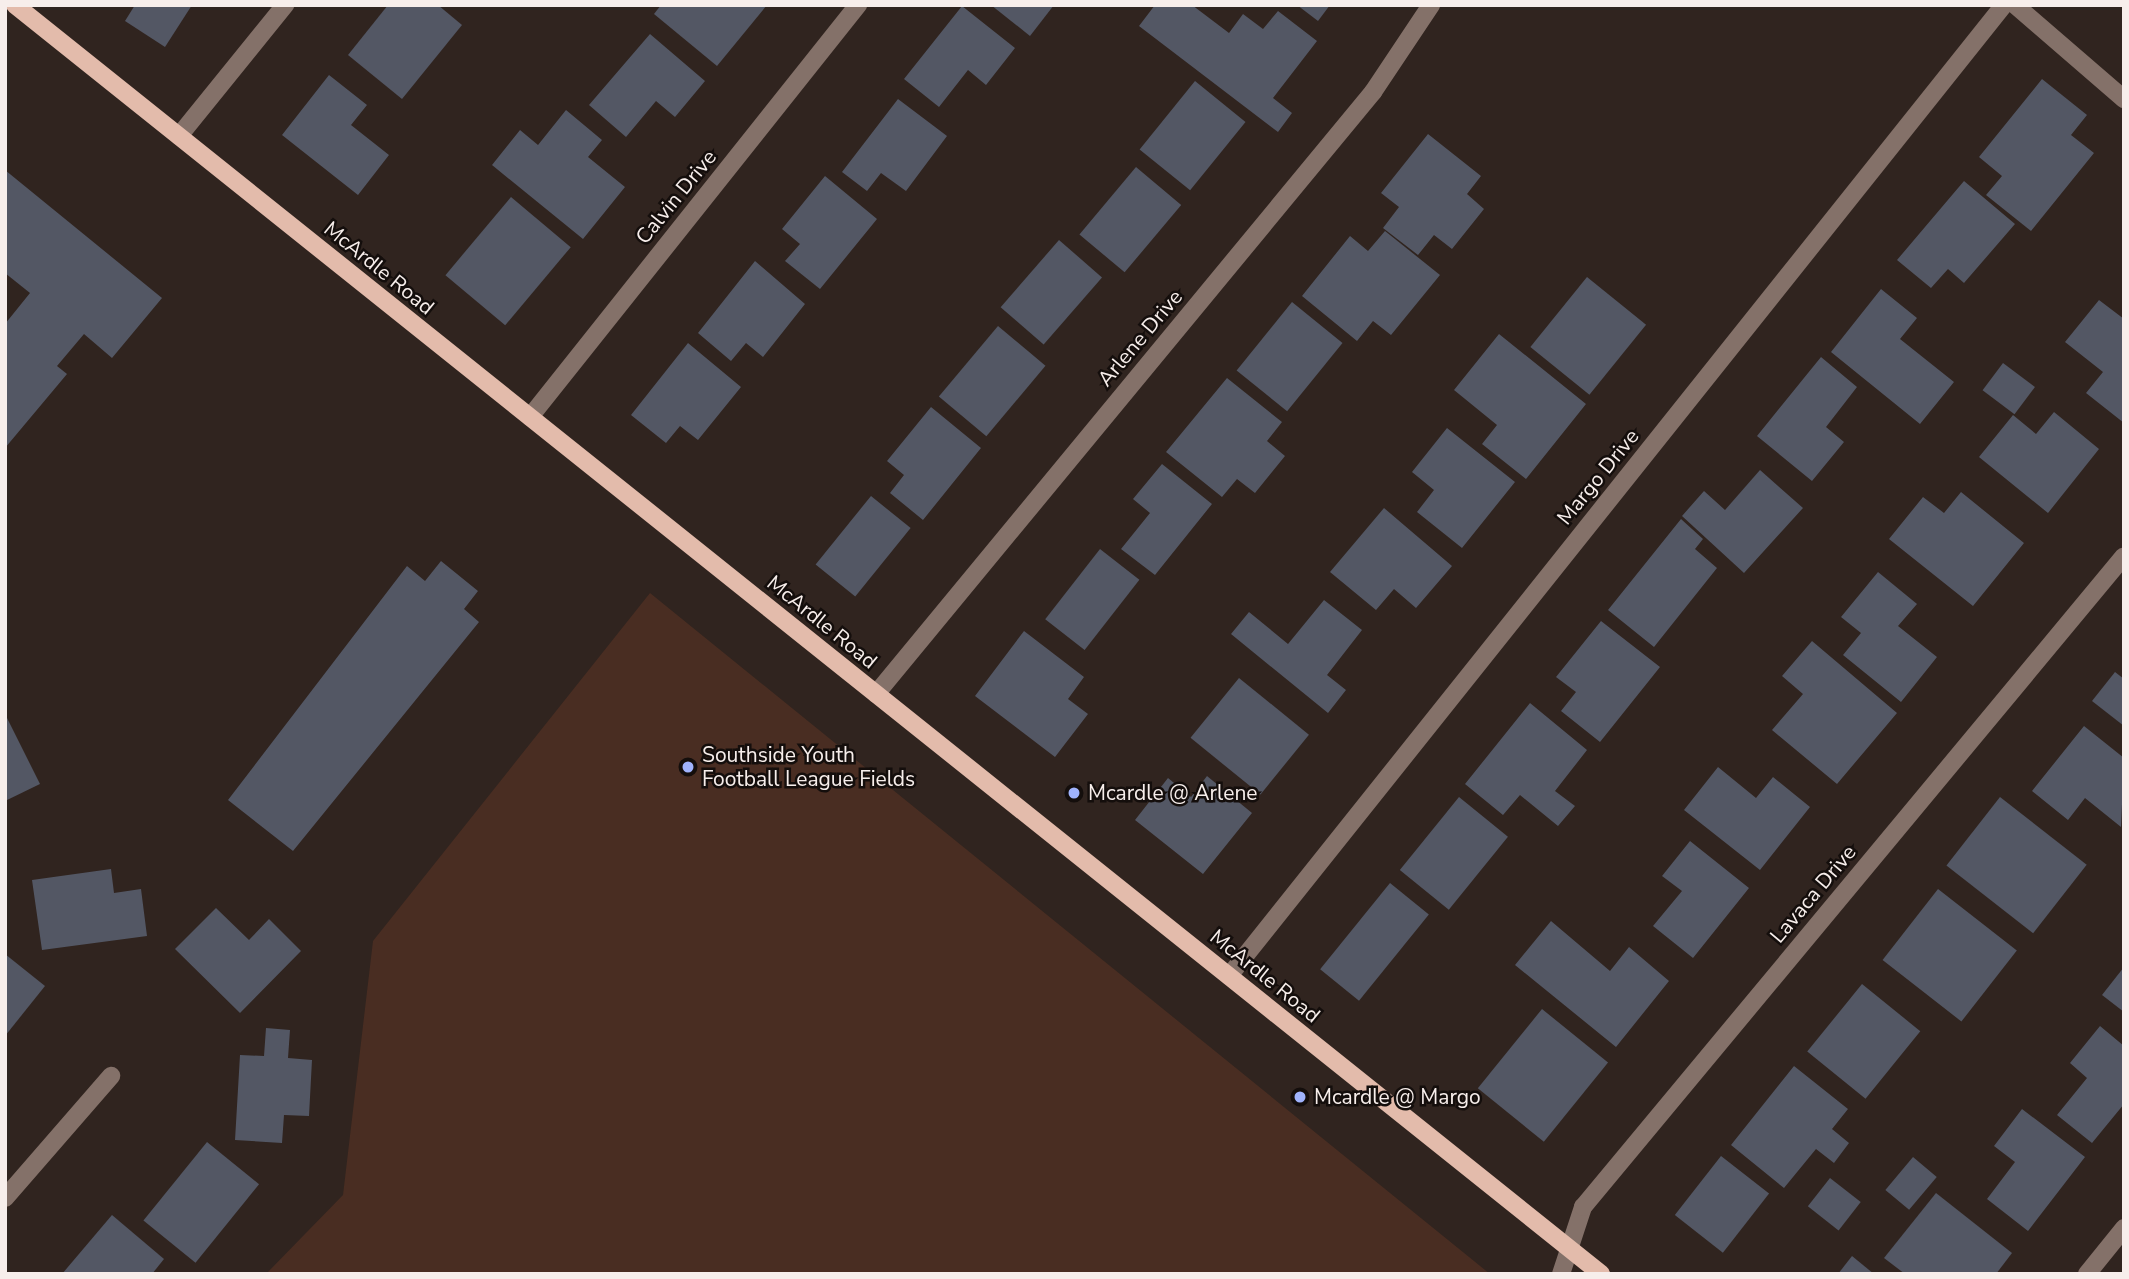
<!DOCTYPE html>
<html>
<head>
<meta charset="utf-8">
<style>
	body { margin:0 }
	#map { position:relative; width:2129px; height:1279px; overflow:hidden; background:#30241f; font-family:"Nunito Sans",sans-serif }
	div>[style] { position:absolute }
	.green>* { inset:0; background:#492d22 }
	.building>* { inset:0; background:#535764; transform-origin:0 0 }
	.minor>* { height:18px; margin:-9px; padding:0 9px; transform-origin:9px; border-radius:9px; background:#847169 }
	.major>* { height:18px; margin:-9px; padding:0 9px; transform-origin:9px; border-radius:9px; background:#e3bbab }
	.dots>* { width:19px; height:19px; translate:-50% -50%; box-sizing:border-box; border:4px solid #140e0c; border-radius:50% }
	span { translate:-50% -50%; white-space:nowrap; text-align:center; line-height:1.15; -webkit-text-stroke:5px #140e0c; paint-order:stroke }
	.street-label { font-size:21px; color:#f7eeeb }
	.poi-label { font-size:21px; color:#f7eeeb }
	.left { translate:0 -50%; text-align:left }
	.frame { position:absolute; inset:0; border:7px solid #f7eeeb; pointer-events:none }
</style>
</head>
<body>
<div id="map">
	<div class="green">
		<i style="clip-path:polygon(650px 593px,1490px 1274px,266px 1274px,343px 1195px,373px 941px)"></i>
	</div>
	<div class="building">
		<i style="clip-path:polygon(135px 5px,192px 5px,165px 47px,125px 21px)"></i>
		<i style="clip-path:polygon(388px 5px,438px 5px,462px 25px,402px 99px,348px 55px)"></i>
		<i style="clip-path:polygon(661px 5px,767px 5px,717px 66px,654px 14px)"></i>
		<i style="clip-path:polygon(991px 5px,1054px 5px,1030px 36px)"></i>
		<i style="clip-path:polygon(1155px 5px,1192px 5px,1229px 33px,1243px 14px,1263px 29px,1278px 11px,1317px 41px,1273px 98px,1292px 113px,1278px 132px,1139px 26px)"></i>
		<i style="clip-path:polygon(1297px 5px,1330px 5px,1318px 21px)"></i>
		<i style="clip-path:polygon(962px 6px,1015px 48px,986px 85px,968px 70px,939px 107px,904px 79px)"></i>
		<i style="clip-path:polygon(650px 34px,705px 81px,675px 117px,656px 101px,626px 137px,589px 105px)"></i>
		<i style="clip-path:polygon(329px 75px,367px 105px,351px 125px,389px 155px,358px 195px,282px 135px)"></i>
		<i style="clip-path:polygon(2042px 79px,2087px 115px,2071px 135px,2094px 153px,2031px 231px,1986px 195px,2002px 176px,1979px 157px)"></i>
		<i style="left:1195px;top:81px;width:65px;height:88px;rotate:39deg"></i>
		<i style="clip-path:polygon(898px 99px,947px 136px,906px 191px,881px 173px,867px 191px,842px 172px)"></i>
		<i style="clip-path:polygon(566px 110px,602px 140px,588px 157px,625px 187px,583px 239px,492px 165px,520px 130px,538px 145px)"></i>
		<i style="clip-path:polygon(1428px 134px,1481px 176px,1467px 194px,1484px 209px,1452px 249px,1434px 235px,1418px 255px,1383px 228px,1399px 207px,1381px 193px)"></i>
		<i style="left:1136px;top:167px;width:59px;height:88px;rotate:40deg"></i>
		<i style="clip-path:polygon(5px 170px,162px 298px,112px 358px,84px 334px,57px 366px,67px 374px,5px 448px,5px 324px,30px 293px,5px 273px)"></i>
		<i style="clip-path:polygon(825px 176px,877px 219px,820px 289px,785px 261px,800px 244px,782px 229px)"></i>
		<i style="clip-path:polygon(1964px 181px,2015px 224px,1964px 283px,1948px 269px,1931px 288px,1897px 260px)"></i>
		<i style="left:511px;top:197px;width:78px;height:102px;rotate:40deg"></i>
		<i style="clip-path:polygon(1385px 231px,1440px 275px,1391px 335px,1373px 321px,1357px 341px,1302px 296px,1350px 236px,1368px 251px)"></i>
		<i style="left:1059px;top:240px;width:57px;height:89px;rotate:41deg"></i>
		<i style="clip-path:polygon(755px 261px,805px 304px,763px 357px,746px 343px,731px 361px,698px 333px)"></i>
		<i style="left:1587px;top:277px;width:76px;height:90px;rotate:39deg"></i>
		<i style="clip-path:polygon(1881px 289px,1917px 318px,1900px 339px,1954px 382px,1920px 424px,1831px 352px)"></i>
		<i style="clip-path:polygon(2099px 300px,2124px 319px,2124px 423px,2086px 393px,2103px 372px,2065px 342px)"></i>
		<i style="left:1292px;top:302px;width:65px;height:88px;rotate:39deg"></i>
		<i style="left:998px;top:326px;width:62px;height:92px;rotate:40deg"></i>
		<i style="clip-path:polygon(1499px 334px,1586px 404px,1526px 479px,1482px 444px,1497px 425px,1454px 390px)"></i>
		<i style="clip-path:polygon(688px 343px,741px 387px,698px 440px,680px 426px,666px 443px,631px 415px)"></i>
		<i style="clip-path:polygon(1821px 357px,1857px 387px,1826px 427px,1844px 442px,1812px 481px,1757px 436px)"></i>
		<i style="left:2003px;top:363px;width:40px;height:34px;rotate:37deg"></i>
		<i style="clip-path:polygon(1227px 378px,1282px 422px,1267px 441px,1285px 456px,1255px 493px,1237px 479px,1222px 497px,1166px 452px)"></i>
		<i style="clip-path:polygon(931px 407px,981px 448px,923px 520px,890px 493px,904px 475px,887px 461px)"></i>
		<i style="clip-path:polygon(2054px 412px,2099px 449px,2048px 513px,1979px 457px,2013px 415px,2036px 434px)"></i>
		<i style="clip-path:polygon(1447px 428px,1515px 482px,1462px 548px,1417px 512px,1434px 490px,1412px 472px)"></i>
		<i style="clip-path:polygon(1162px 464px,1212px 504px,1155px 575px,1121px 549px,1150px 513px,1133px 499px)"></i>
		<i style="clip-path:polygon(1760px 470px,1803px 508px,1744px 573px,1682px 516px,1704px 491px,1725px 510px)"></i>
		<i style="clip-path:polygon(1961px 492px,2024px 543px,1973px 606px,1889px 539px,1923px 497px,1944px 513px)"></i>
		<i style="left:871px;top:496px;width:51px;height:88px;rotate:39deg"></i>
		<i style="clip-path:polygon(1384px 508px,1452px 566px,1416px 608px,1394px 589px,1376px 610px,1330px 572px)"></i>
		<i style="clip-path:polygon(1681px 519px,1703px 539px,1695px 549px,1717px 568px,1654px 647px,1608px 610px)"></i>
		<i style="left:1100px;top:549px;width:50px;height:89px;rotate:38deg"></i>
		<i style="clip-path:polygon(441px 561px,478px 591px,464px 609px,479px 622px,293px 851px,228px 800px,407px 566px,425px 581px)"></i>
		<i style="clip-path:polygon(1878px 572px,1917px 604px,1898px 626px,1937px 657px,1901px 702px,1843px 655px,1861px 633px,1841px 617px)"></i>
		<i style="clip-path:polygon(1324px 600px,1362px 630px,1327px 675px,1346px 690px,1328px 713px,1231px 634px,1249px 612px,1288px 644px)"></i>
		<i style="clip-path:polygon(1601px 621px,1660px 667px,1600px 742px,1561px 711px,1576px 692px,1556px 677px)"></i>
		<i style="clip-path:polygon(1024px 631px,1084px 677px,1068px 699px,1088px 714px,1055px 757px,975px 696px)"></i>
		<i style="clip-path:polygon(1812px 641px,1897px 713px,1837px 784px,1772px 730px,1803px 694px,1782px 676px)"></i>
		<i style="clip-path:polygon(2115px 672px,2124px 679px,2124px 726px,2092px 701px)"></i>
		<i style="left:1239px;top:678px;width:90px;height:77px;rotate:39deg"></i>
		<i style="clip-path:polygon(1530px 703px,1587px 750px,1555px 791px,1575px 806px,1558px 826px,1520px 795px,1503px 815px,1465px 784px)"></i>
		<i style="clip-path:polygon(5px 714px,40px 784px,5px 801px)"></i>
		<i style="clip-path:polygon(2084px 726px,2124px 758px,2121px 827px,2085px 798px,2068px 820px,2032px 791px)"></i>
		<i style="clip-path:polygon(1718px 767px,1756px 798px,1773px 777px,1810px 807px,1760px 870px,1684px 810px)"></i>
		<i style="clip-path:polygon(1207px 776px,1252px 813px,1203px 874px,1135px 820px,1168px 778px,1191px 797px)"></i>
		<i style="left:1459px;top:797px;width:63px;height:94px;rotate:39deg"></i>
		<i style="left:2000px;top:797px;width:110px;height:87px;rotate:38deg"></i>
		<i style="clip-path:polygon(1690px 841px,1749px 888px,1693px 958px,1653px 926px,1682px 891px,1662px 876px)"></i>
		<i style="clip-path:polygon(111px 869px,114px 893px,141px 889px,147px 936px,42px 950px,32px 880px)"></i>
		<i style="left:1390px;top:883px;width:50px;height:111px;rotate:39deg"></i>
		<i style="left:1938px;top:889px;width:100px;height:90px;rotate:38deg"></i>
		<i style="clip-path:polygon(216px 908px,249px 940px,269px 919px,301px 951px,240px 1013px,175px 949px)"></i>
		<i style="clip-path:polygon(1551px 921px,1610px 971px,1629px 947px,1669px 981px,1616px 1047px,1515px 965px)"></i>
		<i style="clip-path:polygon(5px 954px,45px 986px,5px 1036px)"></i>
		<i style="clip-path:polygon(2124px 967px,2124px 1012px,2102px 995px)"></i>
		<i style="left:1862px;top:984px;width:75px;height:87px;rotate:39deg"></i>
		<i style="left:1542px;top:1009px;width:85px;height:102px;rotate:39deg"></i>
		<i style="clip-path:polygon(2100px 1026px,2124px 1046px,2124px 1104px,2092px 1143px,2057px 1115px,2087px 1078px,2070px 1063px)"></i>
		<i style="clip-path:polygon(266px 1028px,290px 1030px,288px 1058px,312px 1060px,309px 1116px,284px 1115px,282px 1143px,235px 1140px,240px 1055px,264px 1056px)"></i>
		<i style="clip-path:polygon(1794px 1066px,1848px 1109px,1832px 1129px,1849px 1143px,1834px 1163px,1816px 1149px,1784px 1188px,1731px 1145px)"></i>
		<i style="clip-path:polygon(2022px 1109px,2085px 1157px,2028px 1231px,1987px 1199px,2015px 1162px,1994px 1146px)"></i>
		<i style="left:207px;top:1142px;width:67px;height:101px;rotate:39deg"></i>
		<i style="left:1721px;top:1156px;width:61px;height:75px;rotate:38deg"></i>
		<i style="left:1913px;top:1157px;width:31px;height:43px;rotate:40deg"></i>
		<i style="left:1830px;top:1178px;width:39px;height:36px;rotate:38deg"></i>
		<i style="clip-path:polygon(1936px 1193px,2012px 1253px,1996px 1274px,1905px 1274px,1884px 1258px)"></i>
		<i style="clip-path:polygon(112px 1215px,164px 1259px,152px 1274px,62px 1274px)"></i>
		<i style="clip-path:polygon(1852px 1256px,1874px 1274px,1838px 1274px)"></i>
	</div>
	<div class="minor">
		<i style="left:2015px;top:5px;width:144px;rotate:40.8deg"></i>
		<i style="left:179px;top:136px;width:169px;rotate:-51deg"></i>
		<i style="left:530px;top:417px;width:527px;rotate:-51.48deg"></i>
		<i style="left:876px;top:694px;width:781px;rotate:-50.46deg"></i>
		<i style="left:1373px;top:92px;width:105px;rotate:-56.3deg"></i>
		<i style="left:1229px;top:976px;width:1242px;rotate:-51.41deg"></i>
		<i style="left:5px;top:1198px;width:162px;rotate:-49deg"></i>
		<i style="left:1561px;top:1274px;width:71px;rotate:-71.8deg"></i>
		<i style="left:1583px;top:1207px;width:846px;rotate:-50.27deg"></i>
		<i style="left:2087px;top:1274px;width:59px;rotate:-51.2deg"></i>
	</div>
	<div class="major">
		<i style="left:15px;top:5px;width:2031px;rotate:38.66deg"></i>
	</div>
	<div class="dots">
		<i style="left:688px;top:767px;background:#a0b3fd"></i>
		<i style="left:1074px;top:793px;background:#a0b3fd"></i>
		<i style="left:1300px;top:1097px;background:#a0b3fd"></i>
	</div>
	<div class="street-label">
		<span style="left:676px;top:197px;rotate:-51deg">Calvin Drive</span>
		<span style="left:379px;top:268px;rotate:39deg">McArdle Road</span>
		<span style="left:1140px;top:338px;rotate:-50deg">Arlene Drive</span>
		<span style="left:1598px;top:477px;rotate:-51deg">Margo Drive</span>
		<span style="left:822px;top:622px;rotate:39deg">McArdle Road</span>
		<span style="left:1813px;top:894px;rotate:-50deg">Lavaca Drive</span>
		<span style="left:1265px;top:976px;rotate:39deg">McArdle Road</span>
	</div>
	<div class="poi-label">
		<span class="left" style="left:702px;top:767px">Southside Youth<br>Football League Fields</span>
		<span class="left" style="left:1088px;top:793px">Mcardle @ Arlene</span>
		<span class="left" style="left:1314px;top:1097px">Mcardle @ Margo</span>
	</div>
	<div class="frame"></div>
</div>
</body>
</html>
